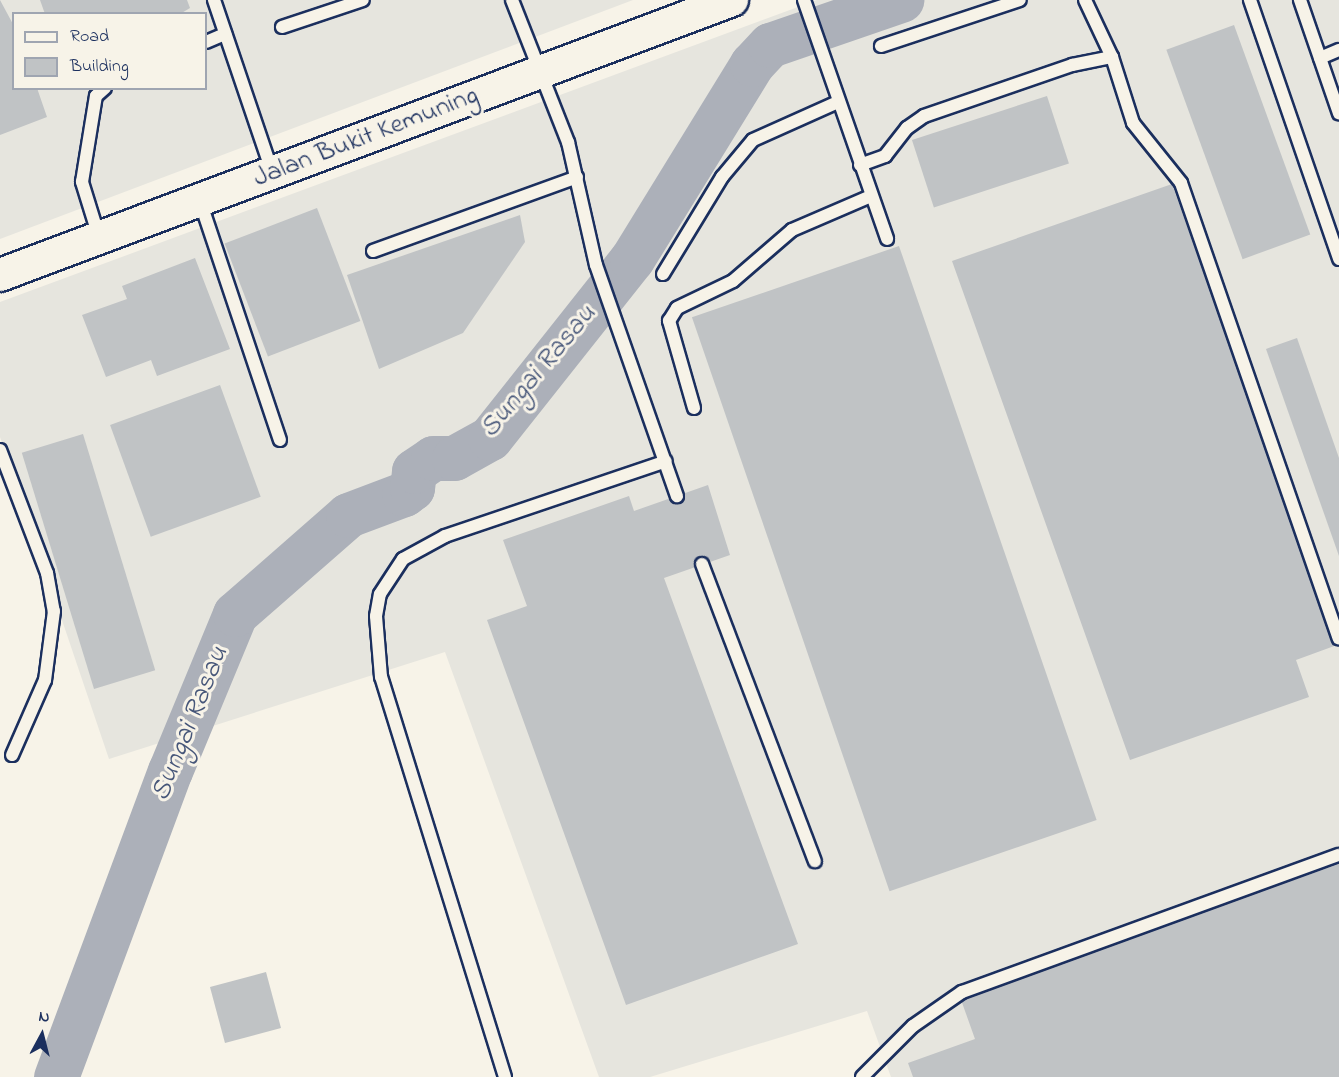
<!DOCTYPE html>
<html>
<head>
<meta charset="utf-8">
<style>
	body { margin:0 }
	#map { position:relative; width:1339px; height:1077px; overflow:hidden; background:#f7f3e8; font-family:"Indie Flower",sans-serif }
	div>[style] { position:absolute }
	.built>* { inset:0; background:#e6e5de }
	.river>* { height:45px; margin:-22.5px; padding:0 22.5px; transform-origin:22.5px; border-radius:22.5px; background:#acb0b9 }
	.building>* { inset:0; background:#c0c3c5; transform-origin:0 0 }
	.roads { filter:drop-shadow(2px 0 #1b2f5e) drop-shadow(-2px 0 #1b2f5e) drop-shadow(0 2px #1b2f5e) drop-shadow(0 -2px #1b2f5e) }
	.service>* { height:12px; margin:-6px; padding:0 6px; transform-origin:6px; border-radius:6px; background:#f7f3e8 }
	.secondary>* { height:32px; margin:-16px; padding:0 16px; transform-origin:16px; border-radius:16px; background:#f7f3e8 }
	span { translate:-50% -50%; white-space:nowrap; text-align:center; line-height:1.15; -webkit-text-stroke:6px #f7f3e8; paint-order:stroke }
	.street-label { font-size:27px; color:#1b2f5e }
	.water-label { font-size:28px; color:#465679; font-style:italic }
	.legend { position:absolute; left:12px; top:12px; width:195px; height:78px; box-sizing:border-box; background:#f7f3e8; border:2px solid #9fa5b1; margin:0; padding:8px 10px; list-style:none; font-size:18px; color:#1b2f5e }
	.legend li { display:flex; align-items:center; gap:12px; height:30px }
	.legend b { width:30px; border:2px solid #9fa5b1 }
	.north { position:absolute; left:12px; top:1005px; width:60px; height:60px; -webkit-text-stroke:4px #f7f3e8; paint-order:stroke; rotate:7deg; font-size:16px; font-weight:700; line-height:24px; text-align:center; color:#1b2f5e }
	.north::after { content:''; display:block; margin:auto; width:21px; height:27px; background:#1b2f5e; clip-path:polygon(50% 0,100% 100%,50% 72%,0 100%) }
</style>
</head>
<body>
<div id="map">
	<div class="built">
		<i style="clip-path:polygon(evenodd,0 0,633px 0,0 239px,0 0,14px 14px,206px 14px,206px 88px,14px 88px,14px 14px)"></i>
		<i style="clip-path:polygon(817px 0,1339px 0,1339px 1077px,891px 1077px,867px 1011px,650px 1077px,599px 1077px,445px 652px,109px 759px,0 437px,0 302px)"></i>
	</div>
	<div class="river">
		<i style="left:56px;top:1077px;width:327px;rotate:-69.6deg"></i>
		<i style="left:170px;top:771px;width:170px;rotate:-67.5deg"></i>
		<i style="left:235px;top:614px;width:150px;rotate:-41.2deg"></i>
		<i style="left:348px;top:515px;width:60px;rotate:-20.6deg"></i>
		<i style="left:404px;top:494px;width:10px;rotate:-37deg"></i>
		<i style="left:412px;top:488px;width:17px;rotate:-83deg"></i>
		<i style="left:414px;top:471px;width:23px;rotate:-34deg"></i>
		<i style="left:433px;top:458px;width:21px"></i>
		<i style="left:454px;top:458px;width:41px;rotate:-29.1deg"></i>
		<i style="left:490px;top:438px;width:228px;rotate:-51.6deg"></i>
		<i style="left:632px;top:259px;width:229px;rotate:-58.4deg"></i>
		<i style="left:752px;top:64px;width:26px;rotate:-47deg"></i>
		<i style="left:770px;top:45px;width:139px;rotate:-19deg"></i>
	</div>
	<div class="building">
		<i style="clip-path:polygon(0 0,14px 26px,14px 88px,37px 88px,47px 117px,0 135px)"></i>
		<i style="clip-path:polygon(40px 0,187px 0,190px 8px,180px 14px,45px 14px)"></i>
		<i style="left:1234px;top:25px;width:223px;height:72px;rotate:70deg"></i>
		<i style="left:1047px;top:96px;width:71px;height:142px;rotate:72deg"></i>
		<i style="clip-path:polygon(1172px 184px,1337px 645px,1296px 660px,1309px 697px,1130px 760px,952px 261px)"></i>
		<i style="left:317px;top:208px;width:121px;height:99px;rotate:69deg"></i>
		<i style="clip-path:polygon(520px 215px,525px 242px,463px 333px,379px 369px,347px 275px)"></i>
		<i style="left:899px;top:246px;width:607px;height:219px;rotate:71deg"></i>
		<i style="clip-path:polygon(195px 258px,230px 349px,157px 376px,151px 360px,106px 377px,82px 315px,127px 299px,122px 286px)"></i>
		<i style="clip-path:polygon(1297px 338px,1339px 458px,1339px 556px,1266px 349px)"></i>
		<i style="left:220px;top:385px;width:119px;height:117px;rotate:70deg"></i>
		<i style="left:83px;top:434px;width:247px;height:64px;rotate:73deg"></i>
		<i style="clip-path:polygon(708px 485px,730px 555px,664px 578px,798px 944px,626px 1005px,487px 620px,527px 606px,503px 540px,629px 496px,634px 511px)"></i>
		<i style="clip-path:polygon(1339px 864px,1339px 1077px,913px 1077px,908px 1063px,975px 1039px,960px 997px)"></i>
		<i style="left:266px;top:972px;width:58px;height:58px;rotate:75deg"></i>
	</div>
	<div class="roads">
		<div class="service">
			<i style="left:214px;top:0;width:181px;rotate:71.3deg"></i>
			<i style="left:512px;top:0;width:153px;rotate:68.5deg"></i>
			<i style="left:568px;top:142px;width:126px;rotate:77.2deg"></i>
			<i style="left:596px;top:265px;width:245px;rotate:70.7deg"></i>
			<i style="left:804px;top:0;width:253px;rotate:70.8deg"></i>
			<i style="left:1085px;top:0;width:63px;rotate:64.7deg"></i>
			<i style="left:1112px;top:57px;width:69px;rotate:72.3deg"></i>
			<i style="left:1133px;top:123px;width:77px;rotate:51.3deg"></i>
			<i style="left:1181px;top:183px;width:482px;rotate:70.9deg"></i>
			<i style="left:1250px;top:0;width:274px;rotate:71deg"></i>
			<i style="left:1300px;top:0;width:120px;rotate:71deg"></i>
			<i style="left:282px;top:27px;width:85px;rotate:-18.4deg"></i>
			<i style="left:206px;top:42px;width:21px;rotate:-23deg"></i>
			<i style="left:881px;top:46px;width:146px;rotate:-18.3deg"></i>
			<i style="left:1320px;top:58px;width:21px;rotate:-23deg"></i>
			<i style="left:860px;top:165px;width:27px;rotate:-20deg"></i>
			<i style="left:885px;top:156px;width:36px;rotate:-52deg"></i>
			<i style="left:907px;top:128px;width:21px;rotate:-35deg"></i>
			<i style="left:924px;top:116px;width:157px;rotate:-19deg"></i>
			<i style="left:1072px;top:65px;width:41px;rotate:-11.3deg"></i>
			<i style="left:200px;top:201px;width:252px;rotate:71.5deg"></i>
			<i style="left:99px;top:237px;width:58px;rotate:-107.2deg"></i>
			<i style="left:82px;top:182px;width:87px;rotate:-80.8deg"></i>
			<i style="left:96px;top:96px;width:12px;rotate:-42deg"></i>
			<i style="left:373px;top:251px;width:217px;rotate:-19.9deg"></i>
			<i style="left:663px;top:274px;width:114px;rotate:-58.7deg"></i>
			<i style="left:722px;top:177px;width:48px;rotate:-50deg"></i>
			<i style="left:753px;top:140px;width:93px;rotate:-24.1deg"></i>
			<i style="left:694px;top:408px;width:91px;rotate:-106deg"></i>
			<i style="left:669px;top:321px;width:15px;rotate:-58deg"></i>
			<i style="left:677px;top:308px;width:62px;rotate:-25.7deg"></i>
			<i style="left:733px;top:281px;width:78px;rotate:-40.8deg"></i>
			<i style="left:792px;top:230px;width:86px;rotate:-23.3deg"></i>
			<i style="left:0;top:450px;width:132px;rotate:69.1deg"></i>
			<i style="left:47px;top:573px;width:39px;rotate:80deg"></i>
			<i style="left:54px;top:611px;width:70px;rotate:97.4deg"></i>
			<i style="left:45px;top:680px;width:82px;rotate:113.7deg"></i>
			<i style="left:702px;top:564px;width:318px;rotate:69.2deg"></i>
			<i style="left:505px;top:1077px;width:419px;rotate:-107.2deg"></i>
			<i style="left:381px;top:677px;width:61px;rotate:-94.7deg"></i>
			<i style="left:376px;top:616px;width:22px;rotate:-80deg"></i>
			<i style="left:380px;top:594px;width:42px;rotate:-56.7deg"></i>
			<i style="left:403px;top:559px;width:48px;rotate:-28.7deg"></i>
			<i style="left:445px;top:536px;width:233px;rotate:-18.7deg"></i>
			<i style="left:862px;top:1077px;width:72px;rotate:-45deg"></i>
			<i style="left:913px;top:1026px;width:60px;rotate:-34.8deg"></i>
			<i style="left:962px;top:992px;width:401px;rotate:-20deg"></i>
		</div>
		<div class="secondary">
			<i style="left:0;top:275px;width:782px;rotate:-20.59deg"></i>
		</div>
	</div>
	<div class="street-label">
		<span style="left:366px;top:137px;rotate:-21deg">Jalan Bukit Kemuning</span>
	</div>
	<div class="water-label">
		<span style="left:539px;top:372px;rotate:-50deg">Sungai Rasau</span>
		<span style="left:191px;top:724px;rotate:-68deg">Sungai Rasau</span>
	</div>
	<ul class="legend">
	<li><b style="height:8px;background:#f7f3e8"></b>Road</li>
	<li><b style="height:16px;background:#c0c3c5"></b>Building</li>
	</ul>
	<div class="north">N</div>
</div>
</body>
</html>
